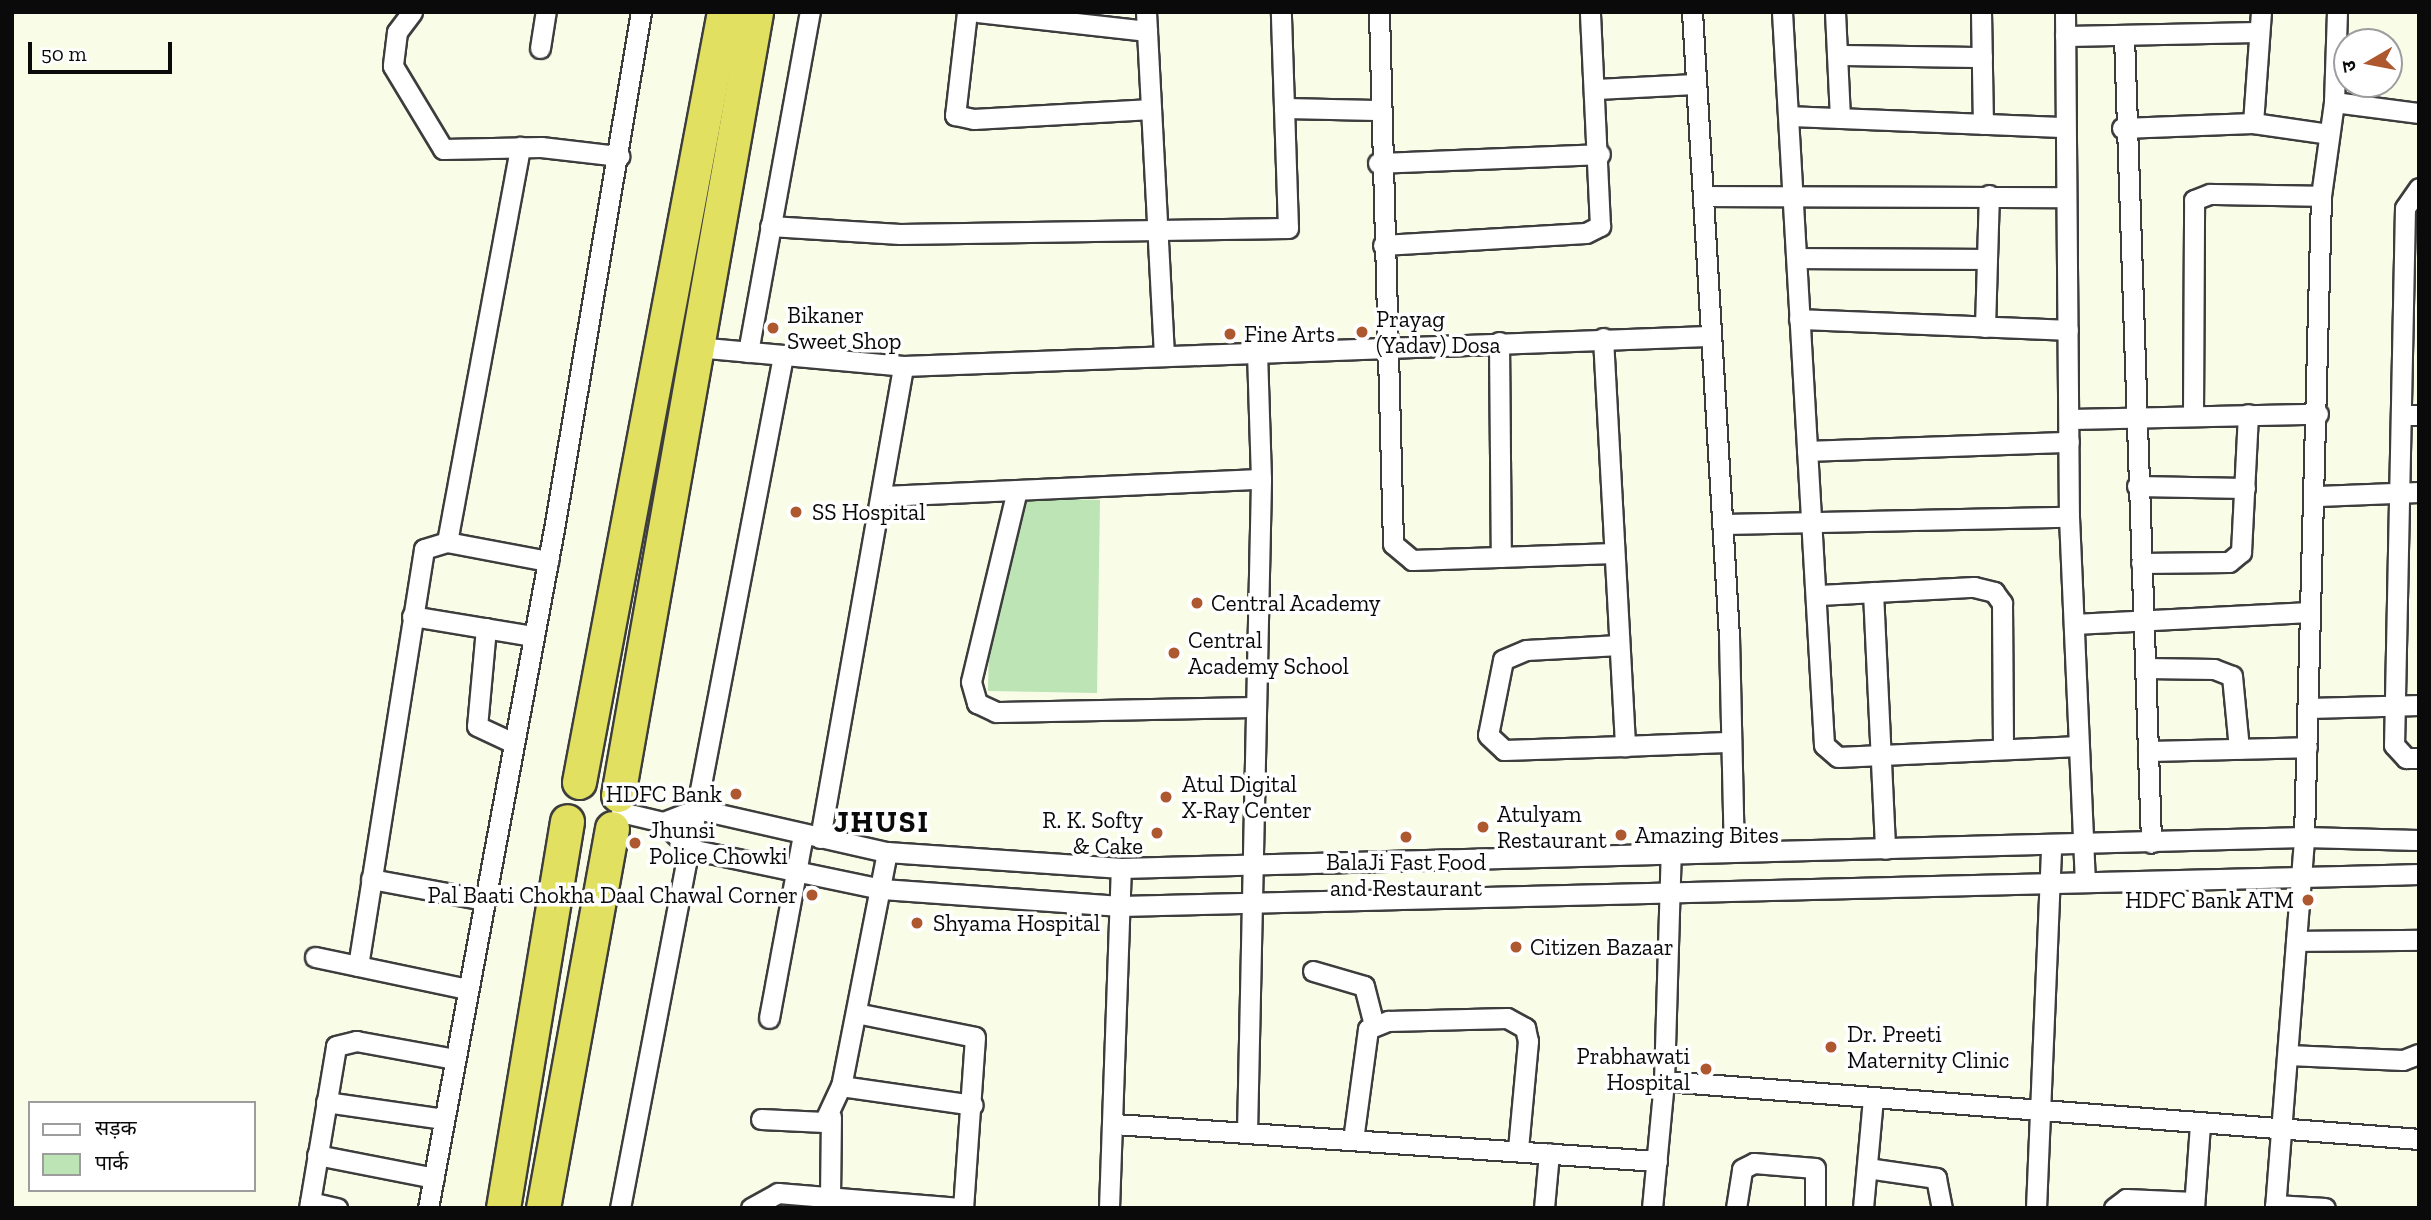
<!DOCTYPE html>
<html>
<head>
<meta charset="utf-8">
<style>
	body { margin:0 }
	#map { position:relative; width:2431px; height:1220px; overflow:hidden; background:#f9fde8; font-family:"Zilla Slab","Noto Sans Devanagari",serif }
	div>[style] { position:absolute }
	.green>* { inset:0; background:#bce4b5 }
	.roads { filter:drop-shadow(2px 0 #3d3d3d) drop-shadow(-2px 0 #3d3d3d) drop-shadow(0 2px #3d3d3d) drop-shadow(0 -2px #3d3d3d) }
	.minor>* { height:19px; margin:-9.5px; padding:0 9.5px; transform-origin:9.5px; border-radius:9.5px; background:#fff }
	.trunk>* { height:33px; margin:-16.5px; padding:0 16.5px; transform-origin:16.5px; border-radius:16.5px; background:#e2e061 }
	.dots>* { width:19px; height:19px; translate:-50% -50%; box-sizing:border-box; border:4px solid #fff; border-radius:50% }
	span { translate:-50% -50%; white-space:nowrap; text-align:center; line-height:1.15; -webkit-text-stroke:7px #fff; paint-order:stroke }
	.poi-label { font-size:23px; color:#0a0a0a }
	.left { translate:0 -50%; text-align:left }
	.right { translate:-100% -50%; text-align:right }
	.district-label { font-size:30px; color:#0a0a0a; font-weight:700; letter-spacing:2px }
	.frame { position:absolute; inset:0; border:14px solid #0a0a0a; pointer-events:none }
	.legend { position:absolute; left:28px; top:1101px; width:228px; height:91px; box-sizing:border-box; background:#fff; border:2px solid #9d9d9d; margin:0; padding:9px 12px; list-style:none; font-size:21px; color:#0a0a0a }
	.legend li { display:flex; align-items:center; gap:14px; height:35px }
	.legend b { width:35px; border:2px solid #9d9d9d }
	.north { position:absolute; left:2333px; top:28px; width:70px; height:70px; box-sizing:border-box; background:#fff; border:2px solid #9d9d9d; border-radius:50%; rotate:260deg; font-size:19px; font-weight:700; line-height:28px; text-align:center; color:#0a0a0a }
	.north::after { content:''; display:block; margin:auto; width:24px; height:32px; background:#ad582e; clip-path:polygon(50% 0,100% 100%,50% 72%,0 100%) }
	.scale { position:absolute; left:28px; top:42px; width:144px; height:32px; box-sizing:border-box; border:4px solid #0a0a0a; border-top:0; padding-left:9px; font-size:21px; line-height:24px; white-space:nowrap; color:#0a0a0a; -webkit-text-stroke:5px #fff; paint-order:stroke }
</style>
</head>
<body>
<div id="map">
	<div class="green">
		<i style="clip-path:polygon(1020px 498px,1100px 500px,1097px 693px,988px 691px,990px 597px)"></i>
	</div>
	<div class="roads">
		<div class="minor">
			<i style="left:412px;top:12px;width:25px;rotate:127deg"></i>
			<i style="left:397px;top:32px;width:34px;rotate:97deg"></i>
			<i style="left:393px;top:66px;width:97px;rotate:58.9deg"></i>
			<i style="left:443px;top:149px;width:98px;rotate:-1.2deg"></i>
			<i style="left:541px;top:147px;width:79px;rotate:6.6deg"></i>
			<i style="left:967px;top:12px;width:104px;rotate:96.6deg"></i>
			<i style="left:955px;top:115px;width:19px;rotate:12deg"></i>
			<i style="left:974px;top:119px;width:177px;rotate:-3.2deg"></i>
			<i style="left:978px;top:12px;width:170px;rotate:6.4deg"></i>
			<i style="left:1146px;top:12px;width:342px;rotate:87deg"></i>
			<i style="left:1379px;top:12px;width:532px;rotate:88.49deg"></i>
			<i style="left:1393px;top:544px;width:25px;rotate:40deg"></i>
			<i style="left:1412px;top:560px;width:202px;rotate:-2deg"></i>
			<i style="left:1692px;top:12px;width:625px;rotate:86.61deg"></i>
			<i style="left:1729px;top:636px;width:215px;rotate:88.7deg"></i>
			<i style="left:1782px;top:12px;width:734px;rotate:86.72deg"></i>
			<i style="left:1824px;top:745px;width:18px;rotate:41deg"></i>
			<i style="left:1838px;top:757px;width:241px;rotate:-2.6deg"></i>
			<i style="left:1835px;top:12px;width:106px;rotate:87.3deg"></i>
			<i style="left:1981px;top:12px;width:112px;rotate:89deg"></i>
			<i style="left:2065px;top:12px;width:505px;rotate:89.55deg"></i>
			<i style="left:2069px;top:517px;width:365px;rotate:87.5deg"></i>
			<i style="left:2065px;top:36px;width:194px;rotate:-1.2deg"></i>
			<i style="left:2124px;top:36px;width:807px;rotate:88.08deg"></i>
			<i style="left:540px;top:48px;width:36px;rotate:-81deg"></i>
			<i style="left:1837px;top:55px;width:145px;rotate:0.8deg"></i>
			<i style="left:1596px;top:89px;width:99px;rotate:-2.9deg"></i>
			<i style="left:2334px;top:102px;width:86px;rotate:7.4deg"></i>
			<i style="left:1284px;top:108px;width:93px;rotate:1.2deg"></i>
			<i style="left:1789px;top:116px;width:275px;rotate:2.3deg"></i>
			<i style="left:2253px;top:123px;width:111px;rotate:-85.9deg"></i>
			<i style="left:2122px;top:128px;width:131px;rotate:-2.2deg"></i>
			<i style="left:2253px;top:123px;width:76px;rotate:8.3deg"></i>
			<i style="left:1378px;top:163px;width:222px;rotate:-2.3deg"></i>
			<i style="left:2419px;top:188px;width:24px;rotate:125deg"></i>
			<i style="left:2405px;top:208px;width:537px;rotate:91.17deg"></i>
			<i style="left:2394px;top:745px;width:18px;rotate:47deg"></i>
			<i style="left:2406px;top:758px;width:13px"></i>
			<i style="left:1703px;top:196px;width:362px;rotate:0.2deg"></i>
			<i style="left:770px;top:226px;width:130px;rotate:3.5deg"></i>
			<i style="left:900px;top:234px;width:388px;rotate:-0.9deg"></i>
			<i style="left:1288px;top:228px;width:216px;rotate:-91.9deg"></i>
			<i style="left:1383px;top:245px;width:203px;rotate:-3.4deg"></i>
			<i style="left:1586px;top:233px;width:16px;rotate:-27deg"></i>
			<i style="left:1600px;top:226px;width:214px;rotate:-92.7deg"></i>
			<i style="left:1797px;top:258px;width:190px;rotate:0.3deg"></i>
			<i style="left:1799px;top:319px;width:269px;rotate:2.3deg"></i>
			<i style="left:1985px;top:327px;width:132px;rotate:-88.3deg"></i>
			<i style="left:1603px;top:338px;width:409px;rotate:86.9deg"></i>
			<i style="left:1625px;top:746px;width:105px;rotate:-2.2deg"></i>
			<i style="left:1499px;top:342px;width:215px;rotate:89.5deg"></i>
			<i style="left:696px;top:347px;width:208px;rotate:5.2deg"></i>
			<i style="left:903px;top:366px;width:807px;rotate:-2.13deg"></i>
			<i style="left:748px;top:352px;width:346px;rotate:-79.7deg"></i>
			<i style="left:2193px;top:414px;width:214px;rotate:-89.7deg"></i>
			<i style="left:2194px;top:200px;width:17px;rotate:-21deg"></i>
			<i style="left:2210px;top:194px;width:111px;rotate:1deg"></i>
			<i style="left:2401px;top:415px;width:18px"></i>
			<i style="left:2069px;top:419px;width:249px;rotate:-1.2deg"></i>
			<i style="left:1807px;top:451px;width:262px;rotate:-2deg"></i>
			<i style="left:2137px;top:486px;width:108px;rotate:1.1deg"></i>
			<i style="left:1017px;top:490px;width:197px;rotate:103.5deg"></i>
			<i style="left:971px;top:682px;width:22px;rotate:74deg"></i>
			<i style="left:977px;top:703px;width:21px;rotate:25deg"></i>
			<i style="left:996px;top:712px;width:260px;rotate:-1.1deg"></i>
			<i style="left:882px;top:496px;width:379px;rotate:-2.6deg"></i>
			<i style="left:2318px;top:496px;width:101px;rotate:-2.3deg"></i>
			<i style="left:1722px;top:524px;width:347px;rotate:-1.2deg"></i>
			<i style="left:447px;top:542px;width:402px;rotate:-79.5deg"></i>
			<i style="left:2141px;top:563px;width:88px;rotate:-0.7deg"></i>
			<i style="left:2229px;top:562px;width:16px;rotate:-40deg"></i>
			<i style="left:2241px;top:552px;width:138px;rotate:-87.1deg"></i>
			<i style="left:1873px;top:592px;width:257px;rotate:87.3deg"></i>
			<i style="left:1819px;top:595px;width:155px;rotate:-3deg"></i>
			<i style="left:1974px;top:587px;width:21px;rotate:14deg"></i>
			<i style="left:1994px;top:592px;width:14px;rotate:54deg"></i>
			<i style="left:2002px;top:603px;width:144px;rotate:89.6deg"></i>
			<i style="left:412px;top:616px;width:123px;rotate:9.4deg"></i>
			<i style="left:2074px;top:624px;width:236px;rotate:-2.9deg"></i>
			<i style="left:486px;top:628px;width:98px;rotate:95.2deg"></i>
			<i style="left:477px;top:726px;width:40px;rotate:25deg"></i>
			<i style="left:1619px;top:645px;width:93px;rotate:176.9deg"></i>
			<i style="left:1526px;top:650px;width:25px;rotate:157deg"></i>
			<i style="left:1503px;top:660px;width:76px;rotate:101.3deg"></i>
			<i style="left:1488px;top:735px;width:22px;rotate:43deg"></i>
			<i style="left:1504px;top:750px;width:121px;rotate:-1.9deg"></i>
			<i style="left:2146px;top:668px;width:68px;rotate:0.8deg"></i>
			<i style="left:2214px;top:669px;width:19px;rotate:21deg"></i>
			<i style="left:2232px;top:676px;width:73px;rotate:84.5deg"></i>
			<i style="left:2309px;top:708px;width:110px;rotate:-1.6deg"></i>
			<i style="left:2148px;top:751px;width:159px;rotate:-1.4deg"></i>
			<i style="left:621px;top:812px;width:43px;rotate:13.4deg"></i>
			<i style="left:663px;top:822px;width:38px;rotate:45deg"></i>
			<i style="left:690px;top:849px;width:196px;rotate:11.8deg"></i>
			<i style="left:882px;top:889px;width:239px;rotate:4.1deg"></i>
			<i style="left:1120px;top:906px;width:1299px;rotate:-1.41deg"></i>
			<i style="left:663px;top:822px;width:36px;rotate:-21deg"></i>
			<i style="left:697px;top:809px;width:195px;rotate:12.8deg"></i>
			<i style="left:887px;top:852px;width:235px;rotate:3.9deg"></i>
			<i style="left:1121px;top:868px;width:1183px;rotate:-1.5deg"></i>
			<i style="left:2304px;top:837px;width:115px;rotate:1.5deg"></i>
			<i style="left:820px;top:838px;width:479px;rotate:-80deg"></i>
			<i style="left:887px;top:852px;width:238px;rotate:101.1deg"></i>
			<i style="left:841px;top:1086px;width:133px;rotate:8.2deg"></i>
			<i style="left:371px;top:879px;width:115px;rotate:10.5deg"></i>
			<i style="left:2296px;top:941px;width:123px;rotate:-0.5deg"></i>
			<i style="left:315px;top:957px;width:155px;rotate:11.9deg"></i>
			<i style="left:358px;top:966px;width:422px;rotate:-81deg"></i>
			<i style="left:424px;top:549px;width:24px;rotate:-17deg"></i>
			<i style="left:447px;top:542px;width:103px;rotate:10.7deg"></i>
			<i style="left:1313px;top:971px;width:53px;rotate:16.4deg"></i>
			<i style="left:1364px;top:986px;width:40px;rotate:75.6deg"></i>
			<i style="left:856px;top:1013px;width:121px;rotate:11.4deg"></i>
			<i style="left:975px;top:1037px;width:171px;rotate:94deg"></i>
			<i style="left:769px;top:1018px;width:186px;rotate:-79.5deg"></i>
			<i style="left:2288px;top:1055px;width:115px;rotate:2.5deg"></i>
			<i style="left:2403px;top:1060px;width:17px;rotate:-21deg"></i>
			<i style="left:1664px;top:1081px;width:757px;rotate:4.39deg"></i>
			<i style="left:326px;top:1102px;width:119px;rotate:8.2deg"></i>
			<i style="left:761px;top:1119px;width:63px;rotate:2.7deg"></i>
			<i style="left:824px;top:1122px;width:40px;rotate:-65deg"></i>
			<i style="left:1115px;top:1124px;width:543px;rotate:3.91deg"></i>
			<i style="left:1247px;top:1133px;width:654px;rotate:-88.77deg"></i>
			<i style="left:1261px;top:479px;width:129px;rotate:-91.8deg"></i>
			<i style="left:1353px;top:1140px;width:112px;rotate:-82.3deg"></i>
			<i style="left:1368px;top:1029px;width:22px;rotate:-22deg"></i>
			<i style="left:1388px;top:1021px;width:119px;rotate:-1.4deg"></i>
			<i style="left:1507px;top:1018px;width:21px;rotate:29deg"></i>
			<i style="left:1525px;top:1028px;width:13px;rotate:77deg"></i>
			<i style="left:1528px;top:1041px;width:107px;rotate:95.3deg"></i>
			<i style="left:317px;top:1155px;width:119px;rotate:11.1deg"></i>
			<i style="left:1867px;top:1168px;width:70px;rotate:8.2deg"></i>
			<i style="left:1936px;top:1178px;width:31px;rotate:79deg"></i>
			<i style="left:830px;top:1197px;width:80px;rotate:-89.3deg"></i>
			<i style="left:310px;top:1202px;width:28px;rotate:13deg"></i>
			<i style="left:2275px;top:1205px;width:50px;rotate:3.4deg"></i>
			<i style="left:309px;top:1208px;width:164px;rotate:-80.5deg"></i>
			<i style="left:336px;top:1046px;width:21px;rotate:-14deg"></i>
			<i style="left:356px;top:1041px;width:101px;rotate:10.3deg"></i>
			<i style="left:428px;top:1208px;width:691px;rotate:-79.49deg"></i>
			<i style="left:554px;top:529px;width:524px;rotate:-80.45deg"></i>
			<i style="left:620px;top:1208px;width:867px;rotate:-79.17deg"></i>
			<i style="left:751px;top:1208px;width:31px;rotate:-29deg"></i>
			<i style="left:778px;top:1193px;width:182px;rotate:4.7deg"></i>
			<i style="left:1109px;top:1208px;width:340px;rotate:-88deg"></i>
			<i style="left:1544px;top:1208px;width:55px;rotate:-84.8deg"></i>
			<i style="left:1652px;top:1208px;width:128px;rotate:-84.6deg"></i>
			<i style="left:1664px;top:1081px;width:230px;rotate:-88.3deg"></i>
			<i style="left:1736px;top:1208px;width:39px;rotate:-81deg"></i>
			<i style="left:1742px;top:1169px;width:13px;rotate:-27deg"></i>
			<i style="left:1754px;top:1163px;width:61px;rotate:4.7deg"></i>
			<i style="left:1815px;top:1168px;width:40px;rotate:90deg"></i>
			<i style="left:1863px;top:1208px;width:110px;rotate:-84.8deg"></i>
			<i style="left:2036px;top:1208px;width:363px;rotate:-87.6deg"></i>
			<i style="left:2114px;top:1208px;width:15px;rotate:-37deg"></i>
			<i style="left:2126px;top:1199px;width:68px;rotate:2.5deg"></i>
			<i style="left:2194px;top:1208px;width:83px;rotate:-85.9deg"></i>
			<i style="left:2275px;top:1208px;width:372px;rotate:-85.5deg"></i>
			<i style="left:2304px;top:837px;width:641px;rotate:-88.48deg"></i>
			<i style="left:2321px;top:196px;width:95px;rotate:-82.1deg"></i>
			<i style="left:2334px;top:102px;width:90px;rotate:-88.1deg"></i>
		</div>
		<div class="trunk">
			<i style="left:579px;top:782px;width:784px;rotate:-79.34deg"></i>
			<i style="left:618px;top:795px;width:795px;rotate:-80deg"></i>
			<i style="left:503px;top:1208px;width:392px;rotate:-80.6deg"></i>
			<i style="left:543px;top:1208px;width:386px;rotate:-79.7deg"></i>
		</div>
	</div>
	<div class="dots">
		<i style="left:773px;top:328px;background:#ad582e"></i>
		<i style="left:1362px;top:332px;background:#ad582e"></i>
		<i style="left:1230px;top:334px;background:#ad582e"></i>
		<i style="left:796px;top:512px;background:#ad582e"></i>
		<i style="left:1197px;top:603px;background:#ad582e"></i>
		<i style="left:1174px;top:653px;background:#ad582e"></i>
		<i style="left:736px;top:794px;background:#ad582e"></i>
		<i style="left:1166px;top:797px;background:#ad582e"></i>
		<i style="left:1483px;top:827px;background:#ad582e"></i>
		<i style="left:1157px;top:833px;background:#ad582e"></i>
		<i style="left:1621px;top:835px;background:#ad582e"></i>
		<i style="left:1406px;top:837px;background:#ad582e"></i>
		<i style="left:635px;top:843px;background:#ad582e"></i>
		<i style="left:812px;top:895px;background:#ad582e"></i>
		<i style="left:2308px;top:900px;background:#ad582e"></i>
		<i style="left:917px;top:923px;background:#ad582e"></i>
		<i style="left:1516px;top:947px;background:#ad582e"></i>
		<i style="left:1831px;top:1047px;background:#ad582e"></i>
		<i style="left:1706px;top:1069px;background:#ad582e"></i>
	</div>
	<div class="poi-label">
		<span class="left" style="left:787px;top:328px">Bikaner<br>Sweet Shop</span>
		<span class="left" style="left:1376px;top:332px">Prayag<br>(Yadav) Dosa</span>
		<span class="left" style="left:1244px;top:334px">Fine Arts</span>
		<span class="left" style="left:812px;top:512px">SS Hospital</span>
		<span class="left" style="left:1211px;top:603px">Central Academy</span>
		<span class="left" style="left:1188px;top:653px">Central<br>Academy School</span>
		<span class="left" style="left:1182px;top:797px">Atul Digital<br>X-Ray Center</span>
		<span class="right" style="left:722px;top:794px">HDFC Bank</span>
		<span class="left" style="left:1497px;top:827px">Atulyam<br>Restaurant</span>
		<span class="right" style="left:1143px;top:833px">R. K. Softy<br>&amp; Cake</span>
		<span class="left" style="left:649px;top:843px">Jhunsi<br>Police Chowki</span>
		<span class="left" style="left:1635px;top:835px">Amazing Bites</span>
		<span style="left:1406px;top:875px">BalaJi Fast Food<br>and Restaurant</span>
		<span class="right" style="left:798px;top:895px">Pal Baati Chokha Daal Chawal Corner</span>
		<span class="right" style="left:2294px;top:900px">HDFC Bank ATM</span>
		<span class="left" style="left:933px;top:923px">Shyama Hospital</span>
		<span class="left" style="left:1530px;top:947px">Citizen Bazaar</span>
		<span class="left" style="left:1847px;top:1047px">Dr. Preeti<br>Maternity Clinic</span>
		<span class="right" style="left:1690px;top:1069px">Prabhawati<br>Hospital</span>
	</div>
	<div class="district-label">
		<span style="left:882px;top:822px">JHUSI</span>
	</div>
	<div class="frame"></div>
	<ul class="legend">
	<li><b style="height:9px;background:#fff"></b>सड़क</li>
	<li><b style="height:19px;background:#bce4b5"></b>पार्क</li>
	</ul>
	<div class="north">उ</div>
	<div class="scale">50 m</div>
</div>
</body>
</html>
